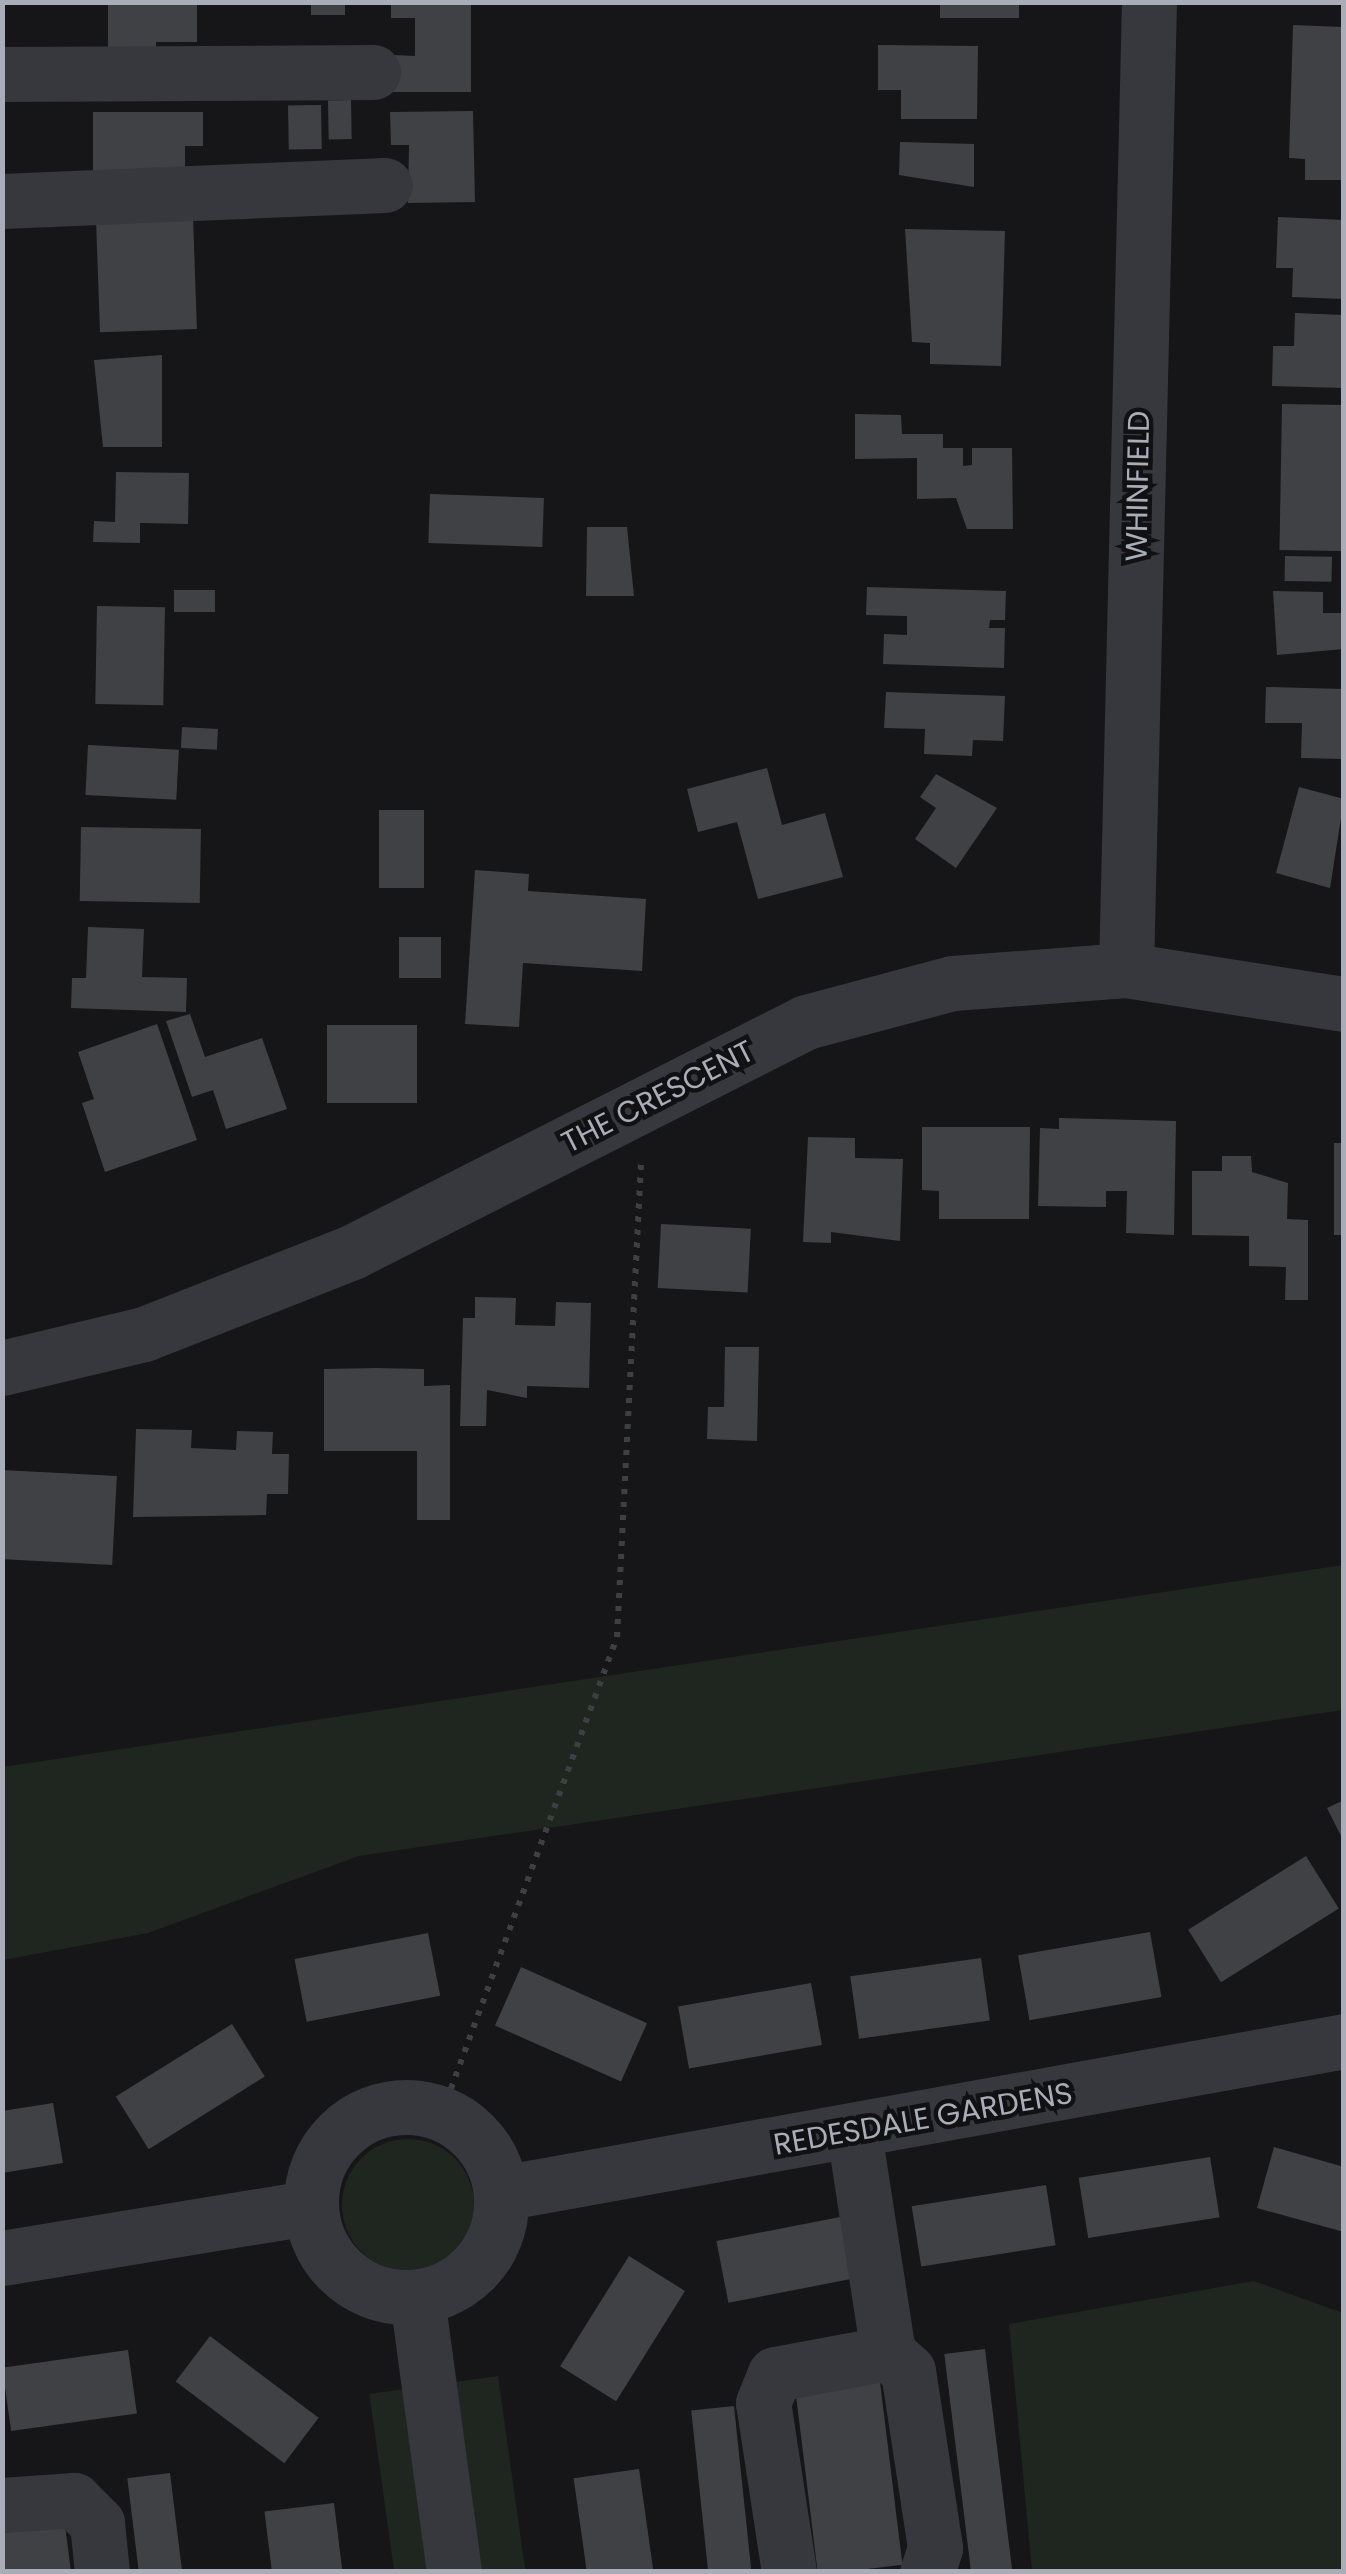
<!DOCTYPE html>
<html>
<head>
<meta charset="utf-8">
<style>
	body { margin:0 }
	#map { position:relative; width:1346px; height:2574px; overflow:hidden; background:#161618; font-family:Poppins,sans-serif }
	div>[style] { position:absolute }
	.green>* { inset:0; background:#1e261f; transform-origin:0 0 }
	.round { border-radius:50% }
	.building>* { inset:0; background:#404145; transform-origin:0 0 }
	.path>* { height:6px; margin-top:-3px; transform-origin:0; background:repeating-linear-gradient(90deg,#3d3f44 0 5px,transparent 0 13px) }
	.minor>* { height:55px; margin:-27.5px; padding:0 27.5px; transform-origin:27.5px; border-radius:27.5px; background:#37383d }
	.minor>.ring { margin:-27.5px; padding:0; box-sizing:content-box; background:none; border:55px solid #37383d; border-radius:50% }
	span { translate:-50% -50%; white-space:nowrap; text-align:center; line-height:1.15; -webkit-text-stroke:9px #111113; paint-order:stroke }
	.street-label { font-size:30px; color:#a8adb8 }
	.frame { position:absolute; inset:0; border:5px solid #a8adb8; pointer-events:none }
</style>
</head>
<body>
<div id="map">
	<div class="green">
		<i style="clip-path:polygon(1343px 1565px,1343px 1710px,359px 1856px,148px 1933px,3px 1960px,3px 1767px)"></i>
		<i class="round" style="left:342px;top:2139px;width:132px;height:132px"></i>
		<i style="clip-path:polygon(1254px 2281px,1343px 2313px,1343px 2571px,1032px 2571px,1009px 2324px)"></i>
		<i style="left:498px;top:2376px;width:197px;height:130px;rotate:82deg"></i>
	</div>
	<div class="building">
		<i style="clip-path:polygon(108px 2px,197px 2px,197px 42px,156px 42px,156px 71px,108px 70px)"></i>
		<i style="left:311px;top:2px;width:34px;height:13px"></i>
		<i style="clip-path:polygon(391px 2px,471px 2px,471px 92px,393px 92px,393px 55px,415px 56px,415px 18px,391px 18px)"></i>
		<i style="left:940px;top:2px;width:79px;height:16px"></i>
		<i style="clip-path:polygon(1293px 25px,1344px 27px,1344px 180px,1305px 180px,1305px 159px,1289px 158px)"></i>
		<i style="clip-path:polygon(878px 45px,978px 46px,977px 119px,901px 119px,901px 90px,878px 90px)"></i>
		<i style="left:351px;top:100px;width:39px;height:23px;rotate:89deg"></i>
		<i style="left:321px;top:105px;width:44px;height:33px;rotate:89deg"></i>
		<i style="clip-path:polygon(473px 111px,475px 202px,408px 203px,409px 145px,391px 145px,390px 112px)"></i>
		<i style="clip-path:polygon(93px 112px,203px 112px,203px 146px,185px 146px,185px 187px,93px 187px)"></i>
		<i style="clip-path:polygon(900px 142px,974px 144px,974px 187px,899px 175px)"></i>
		<i style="left:193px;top:217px;width:112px;height:97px;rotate:88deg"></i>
		<i style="clip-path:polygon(1278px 217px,1344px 220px,1344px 299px,1292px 297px,1293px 268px,1276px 268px)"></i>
		<i style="clip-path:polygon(905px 229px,1005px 231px,1001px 366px,930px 364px,930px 343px,912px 342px)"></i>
		<i style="clip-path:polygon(1295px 313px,1344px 315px,1344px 388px,1272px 386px,1273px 346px,1294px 346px)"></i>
		<i style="clip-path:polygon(162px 355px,162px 447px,103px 447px,94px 360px)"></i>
		<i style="left:1282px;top:404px;width:62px;height:146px;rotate:1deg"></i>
		<i style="clip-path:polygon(855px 414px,901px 415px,902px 434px,943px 434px,943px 448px,963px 448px,963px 466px,972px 465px,972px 448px,1012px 448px,1013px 529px,967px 529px,956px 498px,917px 499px,917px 458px,855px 459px)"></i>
		<i style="clip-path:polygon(116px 472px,189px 473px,188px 524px,140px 523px,140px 543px,93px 542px,94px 521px,115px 522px)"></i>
		<i style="left:430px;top:494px;width:114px;height:49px;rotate:2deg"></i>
		<i style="clip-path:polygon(587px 527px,627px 527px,634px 596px,586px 596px)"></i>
		<i style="left:1285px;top:556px;width:47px;height:25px;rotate:1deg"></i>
		<i style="clip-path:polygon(867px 587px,1006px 591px,1005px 620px,990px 620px,989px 628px,1005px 628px,1004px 668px,883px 664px,884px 634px,907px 635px,907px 616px,866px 615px)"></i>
		<i style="left:215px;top:590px;width:22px;height:41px;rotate:90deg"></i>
		<i style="clip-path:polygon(1273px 591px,1323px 592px,1323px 613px,1344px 613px,1344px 649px,1277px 655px)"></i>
		<i style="left:97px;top:606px;width:68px;height:98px;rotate:1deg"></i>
		<i style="clip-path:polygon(1266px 687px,1344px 689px,1344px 759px,1301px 758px,1302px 723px,1265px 723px)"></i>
		<i style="clip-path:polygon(886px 692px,1005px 696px,1003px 741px,973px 740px,972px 756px,924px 754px,925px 729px,884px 728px)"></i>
		<i style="left:182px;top:727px;width:36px;height:21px;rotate:3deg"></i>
		<i style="left:88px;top:745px;width:91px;height:50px;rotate:3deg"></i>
		<i style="clip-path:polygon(767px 768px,782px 825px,825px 813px,843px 877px,758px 899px,737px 822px,698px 832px,687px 789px)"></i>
		<i style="clip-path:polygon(936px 774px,997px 808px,956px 868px,915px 839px,936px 808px,920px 797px)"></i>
		<i style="clip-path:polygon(1299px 787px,1344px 799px,1330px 888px,1276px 873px)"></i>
		<i style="left:379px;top:810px;width:45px;height:78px"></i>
		<i style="left:81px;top:827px;width:120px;height:74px;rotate:1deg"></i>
		<i style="clip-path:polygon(475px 870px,529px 874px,528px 891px,646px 899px,642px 971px,523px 963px,519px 1027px,465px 1024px)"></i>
		<i style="clip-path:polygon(88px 927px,144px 929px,142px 977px,187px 978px,186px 1012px,71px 1008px,72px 978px,86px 978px)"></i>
		<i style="left:399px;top:937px;width:42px;height:41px"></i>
		<i style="clip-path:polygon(190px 1014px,205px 1057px,262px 1038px,287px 1109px,226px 1129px,213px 1090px,192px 1097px,166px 1021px)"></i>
		<i style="clip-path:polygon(157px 1024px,197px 1140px,105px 1172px,82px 1103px,94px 1099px,78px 1052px)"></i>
		<i style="left:327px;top:1025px;width:90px;height:78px"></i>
		<i style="clip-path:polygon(1059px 1118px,1176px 1121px,1174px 1235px,1126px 1233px,1127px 1191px,1106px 1191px,1106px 1207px,1038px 1206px,1040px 1128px,1059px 1129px)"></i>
		<i style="clip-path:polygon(922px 1127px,1030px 1127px,1029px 1219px,939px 1219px,939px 1191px,922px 1190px)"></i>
		<i style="clip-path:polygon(808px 1137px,855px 1138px,855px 1158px,903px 1159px,900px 1241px,831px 1232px,831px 1243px,803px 1242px)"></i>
		<i style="left:1334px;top:1143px;width:10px;height:92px"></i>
		<i style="clip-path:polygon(1222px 1156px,1251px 1156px,1252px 1172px,1288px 1183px,1287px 1219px,1308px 1220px,1308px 1300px,1285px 1300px,1286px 1267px,1249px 1266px,1249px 1236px,1192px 1235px,1192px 1171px,1222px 1171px)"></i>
		<i style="left:661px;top:1224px;width:90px;height:64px;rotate:3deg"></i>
		<i style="clip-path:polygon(475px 1297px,516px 1298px,515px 1325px,555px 1326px,556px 1302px,591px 1303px,589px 1388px,527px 1386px,527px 1398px,487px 1390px,486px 1426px,460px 1426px,463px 1318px,475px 1318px)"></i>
		<i style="clip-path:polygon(725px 1347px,759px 1347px,757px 1441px,707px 1439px,708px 1407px,724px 1407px)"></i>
		<i style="clip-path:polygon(376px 1368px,424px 1369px,424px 1386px,450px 1385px,450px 1520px,417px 1520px,417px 1451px,324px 1451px,324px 1369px)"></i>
		<i style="clip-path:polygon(136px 1429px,192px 1430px,191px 1448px,236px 1450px,237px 1431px,273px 1432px,272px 1454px,289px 1454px,288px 1494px,267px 1494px,266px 1515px,133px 1517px)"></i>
		<i style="left:2px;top:1470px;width:115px;height:89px;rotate:3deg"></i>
		<i style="clip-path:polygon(1344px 1800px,1344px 1842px,1327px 1808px)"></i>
		<i style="left:1306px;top:1856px;width:62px;height:139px;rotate:58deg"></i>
		<i style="left:1150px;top:1932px;width:66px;height:134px;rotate:80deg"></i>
		<i style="left:428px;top:1933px;width:64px;height:136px;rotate:79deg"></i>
		<i style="left:981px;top:1958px;width:63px;height:132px;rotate:82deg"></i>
		<i style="left:521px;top:1967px;width:138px;height:64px;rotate:24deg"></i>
		<i style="left:811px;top:1983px;width:63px;height:135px;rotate:80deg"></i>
		<i style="left:232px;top:2024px;width:62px;height:137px;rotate:58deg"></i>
		<i style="clip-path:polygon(53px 2103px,63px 2163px,2px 2173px,2px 2111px)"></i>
		<i style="clip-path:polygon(1274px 2147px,1344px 2167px,1344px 2232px,1257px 2208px)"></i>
		<i style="left:1210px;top:2157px;width:61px;height:133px;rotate:81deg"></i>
		<i style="left:1046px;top:2185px;width:61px;height:136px;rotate:81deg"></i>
		<i style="left:845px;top:2216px;width:63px;height:131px;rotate:79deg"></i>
		<i style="left:629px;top:2256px;width:66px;height:130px;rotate:32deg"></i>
		<i style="left:210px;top:2336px;width:136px;height:57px;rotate:37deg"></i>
		<i style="left:985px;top:2349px;width:225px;height:41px;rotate:83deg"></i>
		<i style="left:128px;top:2350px;width:64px;height:127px;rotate:82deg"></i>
		<i style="left:880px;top:2382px;width:184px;height:85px;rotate:83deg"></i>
		<i style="left:734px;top:2406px;width:167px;height:43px;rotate:84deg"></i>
		<i style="left:639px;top:2469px;width:104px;height:66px;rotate:82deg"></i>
		<i style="left:170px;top:2473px;width:100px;height:43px;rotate:83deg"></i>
		<i style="left:334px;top:2503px;width:70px;height:70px;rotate:83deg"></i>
		<i style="clip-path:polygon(65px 2525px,71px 2572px,2px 2572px,2px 2533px)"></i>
	</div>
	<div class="path">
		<i style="left:442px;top:2113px;width:507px;rotate:-69.81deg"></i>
		<i style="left:617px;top:1637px;width:474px;rotate:-87.1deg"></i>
	</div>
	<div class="minor">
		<i style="left:2px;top:74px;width:371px;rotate:-0.3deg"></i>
		<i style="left:2px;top:201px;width:383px;rotate:-2.4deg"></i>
		<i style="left:1126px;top:970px;width:968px;rotate:-88.64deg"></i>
		<i style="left:2px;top:1368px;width:146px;rotate:-13.5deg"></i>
		<i style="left:144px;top:1334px;width:224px;rotate:-21.5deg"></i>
		<i style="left:352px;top:1252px;width:509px;rotate:-26.87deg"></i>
		<i style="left:806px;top:1022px;width:152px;rotate:-14.9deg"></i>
		<i style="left:953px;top:983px;width:173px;rotate:-4.3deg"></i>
		<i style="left:1126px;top:970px;width:221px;rotate:8.9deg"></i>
		<i class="ring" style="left:311px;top:2107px;width:135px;height:135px"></i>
		<i style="left:854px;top:2133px;width:223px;rotate:81.2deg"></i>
		<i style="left:888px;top:2353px;width:27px;rotate:42deg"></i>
		<i style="left:908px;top:2371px;width:179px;rotate:81.3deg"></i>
		<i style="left:935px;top:2548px;width:25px;rotate:108deg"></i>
		<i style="left:502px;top:2193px;width:856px;rotate:-10.23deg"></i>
		<i style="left:2px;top:2258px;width:311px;rotate:-9.3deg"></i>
		<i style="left:417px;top:2298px;width:276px;rotate:82.3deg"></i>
		<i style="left:2px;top:2505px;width:72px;rotate:-4deg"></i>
		<i style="left:74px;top:2500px;width:33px;rotate:45deg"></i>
		<i style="left:97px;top:2523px;width:49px;rotate:84.2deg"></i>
		<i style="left:789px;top:2572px;width:171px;rotate:-98.7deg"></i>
		<i style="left:763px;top:2403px;width:31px;rotate:-68deg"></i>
		<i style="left:775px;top:2374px;width:115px;rotate:-10.5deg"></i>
	</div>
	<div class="street-label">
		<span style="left:1138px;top:486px;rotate:-89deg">WHINFIELD</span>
		<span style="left:658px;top:1097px;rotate:-27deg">THE CRESCENT</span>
		<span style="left:923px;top:2119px;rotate:-10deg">REDESDALE GARDENS</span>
	</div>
	<div class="frame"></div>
</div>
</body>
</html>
